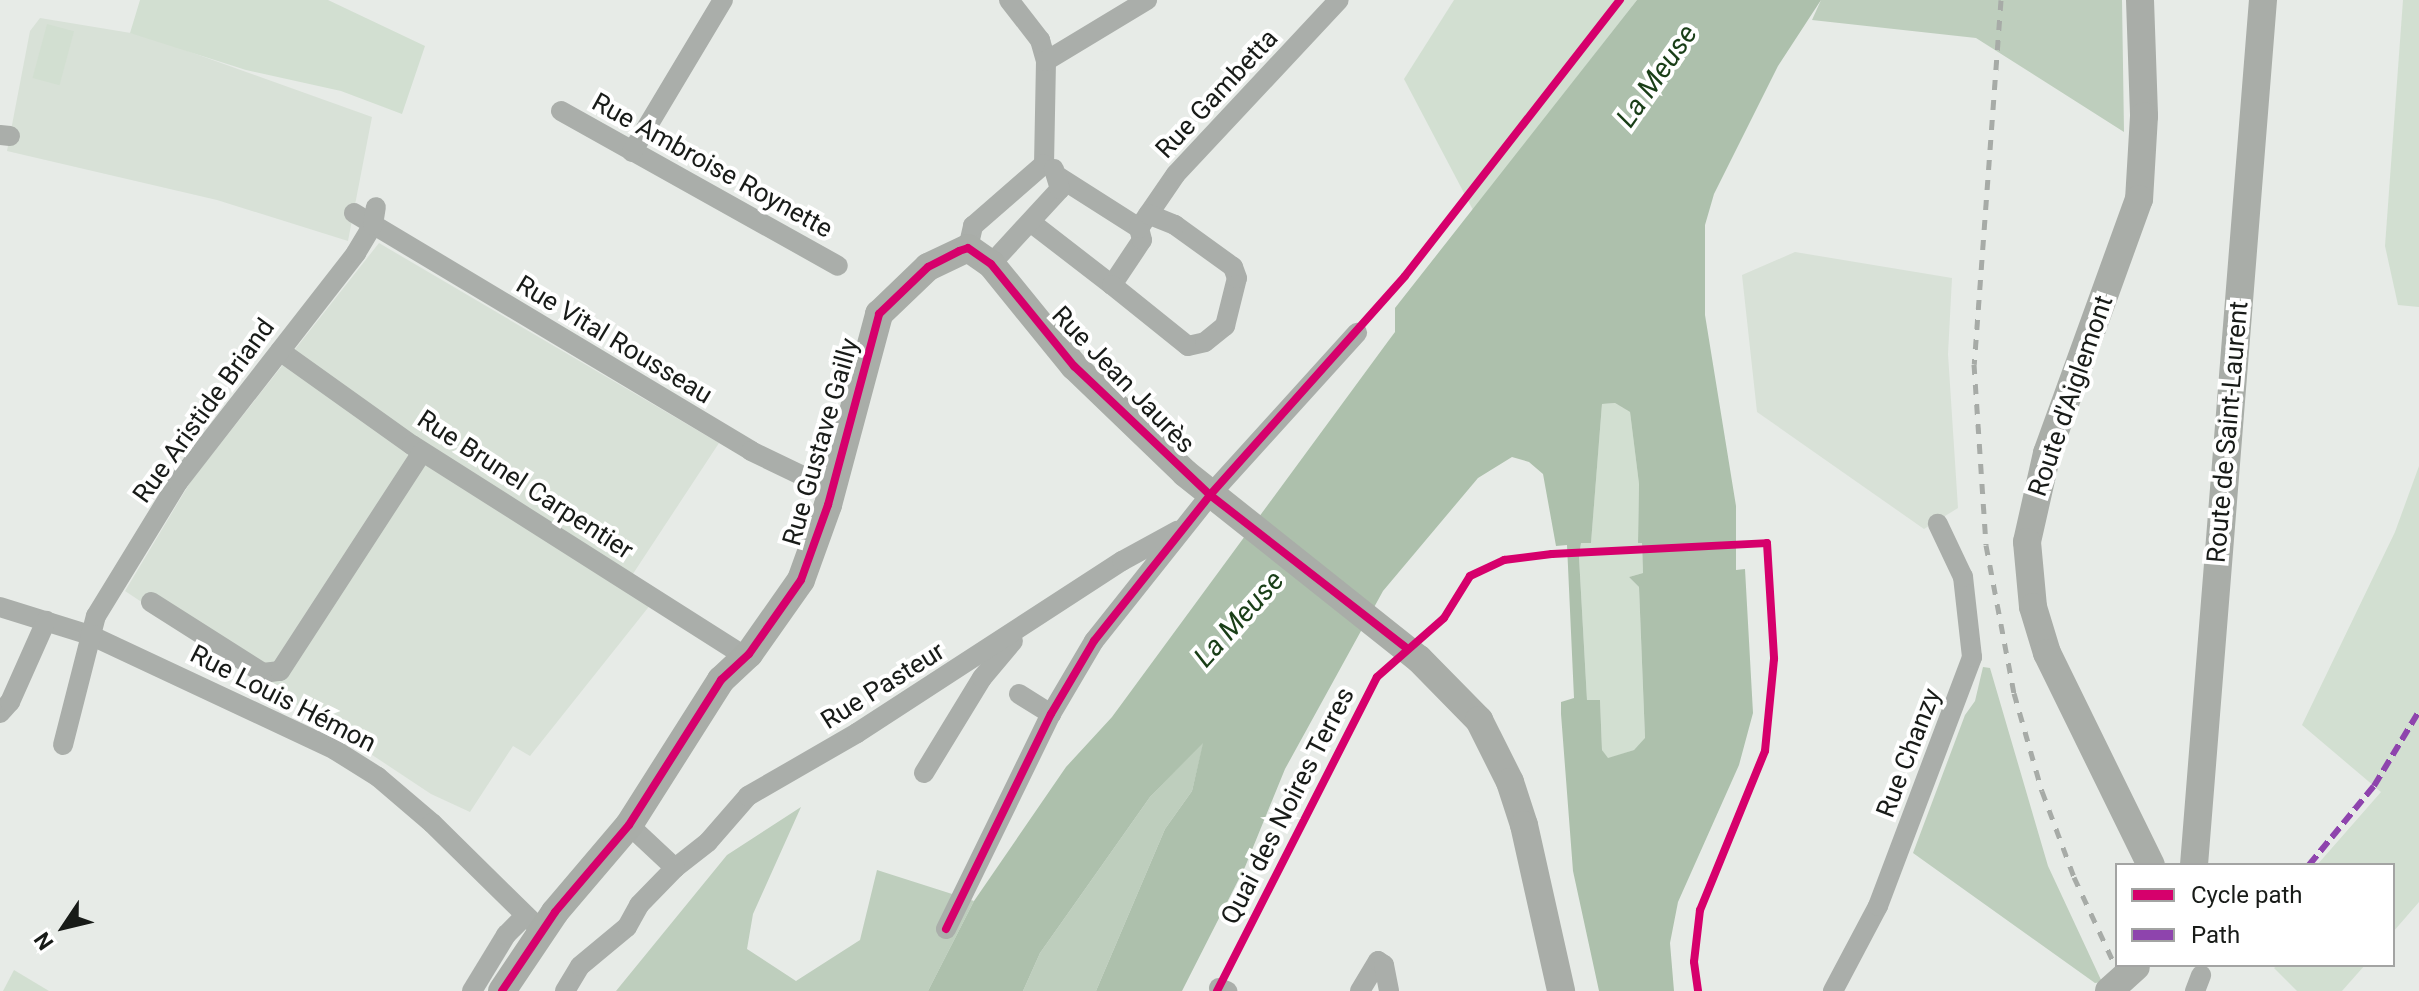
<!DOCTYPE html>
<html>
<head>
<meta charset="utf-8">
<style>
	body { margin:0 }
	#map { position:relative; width:2419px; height:991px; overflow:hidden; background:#e7ebe7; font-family:Roboto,sans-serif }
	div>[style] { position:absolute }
	.built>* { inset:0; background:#d8e1d7 }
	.green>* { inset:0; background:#d2dfd1; transform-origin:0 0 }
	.forest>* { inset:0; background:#becebd }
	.water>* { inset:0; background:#adc0ac }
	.street>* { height:20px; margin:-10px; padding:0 10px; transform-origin:10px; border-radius:10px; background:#aaaeaa }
	.secondary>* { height:28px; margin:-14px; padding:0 14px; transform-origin:14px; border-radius:14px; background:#a9ada8 }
	.rail>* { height:5px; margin-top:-2.5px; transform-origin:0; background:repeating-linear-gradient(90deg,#a7aba7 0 10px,transparent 0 20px) }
	.secondary-bridge>* { height:28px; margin:-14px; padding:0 14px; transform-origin:14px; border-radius:14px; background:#a9ada8 }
	.quiet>* { height:6px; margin-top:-3px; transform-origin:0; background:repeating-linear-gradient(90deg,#8e44ad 0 12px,transparent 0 18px) }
	.cycleway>* { height:8px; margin:-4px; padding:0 4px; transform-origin:4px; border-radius:4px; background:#d6006c }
	span { translate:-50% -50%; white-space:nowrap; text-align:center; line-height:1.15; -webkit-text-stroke:8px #fff; paint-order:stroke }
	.street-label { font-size:26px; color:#181b18 }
	.water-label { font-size:28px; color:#193e17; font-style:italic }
	.legend { position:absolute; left:2115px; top:863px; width:280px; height:104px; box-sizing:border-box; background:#fff; border:2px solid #a3a4a3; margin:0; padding:10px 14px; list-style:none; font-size:24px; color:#181b18 }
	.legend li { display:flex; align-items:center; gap:16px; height:40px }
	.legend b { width:40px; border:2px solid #a3a4a3 }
	.north { position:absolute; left:24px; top:887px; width:80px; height:80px; -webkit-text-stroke:6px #fff; paint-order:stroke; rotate:235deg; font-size:22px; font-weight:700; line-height:32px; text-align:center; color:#181b18 }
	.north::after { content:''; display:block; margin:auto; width:28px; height:36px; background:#181b18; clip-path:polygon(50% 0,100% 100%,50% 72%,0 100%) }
</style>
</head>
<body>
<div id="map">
	<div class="built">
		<i style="clip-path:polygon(40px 18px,143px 35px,372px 117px,348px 241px,217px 200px,7px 151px,30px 31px)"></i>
		<i style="clip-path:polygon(379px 243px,719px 443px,625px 586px,651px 604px,530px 756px,513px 746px,470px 812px,431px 794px,125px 591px,191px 481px)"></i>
		<i style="clip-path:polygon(1795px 252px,1952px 278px,1948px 354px,1958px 508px,1924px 529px,1757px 412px,1742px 275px)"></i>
	</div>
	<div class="green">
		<i style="clip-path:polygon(140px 0,328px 0,425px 46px,402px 114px,341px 91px,246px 70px,130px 33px)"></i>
		<i style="clip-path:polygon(1454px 0,1637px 0,1473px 210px,1404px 79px)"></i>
		<i style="clip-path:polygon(2403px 0,2419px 0,2419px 307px,2398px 305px,2385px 246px)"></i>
		<i style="left:47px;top:24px;width:28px;height:56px;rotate:15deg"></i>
		<i style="clip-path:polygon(1615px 403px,1630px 412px,1639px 484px,1638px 542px,1642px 543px,1643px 573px,1629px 577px,1639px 587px,1645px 739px,1634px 750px,1607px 759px,1602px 750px,1600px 700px,1587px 700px,1579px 557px,1581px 543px,1591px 542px,1602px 404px)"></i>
		<i style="clip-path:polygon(2419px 466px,2419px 902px,2393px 932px,2393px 865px,2317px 865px,2381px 792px,2302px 725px,2395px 532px)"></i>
		<i style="clip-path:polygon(2278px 965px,2365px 965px,2342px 991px,2297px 991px,2274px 968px)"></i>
		<i style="clip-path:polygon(14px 970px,49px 991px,3px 991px)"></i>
	</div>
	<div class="forest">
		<i style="clip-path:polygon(1821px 0,2122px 0,2124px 132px,1976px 38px,1812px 20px)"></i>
		<i style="clip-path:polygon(1983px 667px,1990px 668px,2048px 866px,2102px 982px,2095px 983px,1913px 853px,1965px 715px,1975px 701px)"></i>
		<i style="clip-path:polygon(1204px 741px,1192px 791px,1165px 829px,1096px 991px,1023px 991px,1040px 953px,1150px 797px)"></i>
		<i style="clip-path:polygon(801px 807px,753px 914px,747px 949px,796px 981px,860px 940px,877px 870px,974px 901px,928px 991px,616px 991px,727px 855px)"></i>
	</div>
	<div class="water">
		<i style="clip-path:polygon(evenodd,1637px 0,1821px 0,1778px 66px,1714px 194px,1705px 225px,1705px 315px,1736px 506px,1736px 570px,1745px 569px,1753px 713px,1739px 765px,1678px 902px,1670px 943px,1674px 991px,1599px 991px,1573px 871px,1561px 714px,1561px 702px,1574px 698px,1567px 545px,1556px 546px,1543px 474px,1529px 462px,1512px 457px,1478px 478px,1383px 591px,1285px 769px,1245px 867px,1182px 991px,1096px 991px,1165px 829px,1192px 791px,1203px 743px,1150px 797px,1040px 953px,1023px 991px,928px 991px,974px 901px,1066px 767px,1112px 717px,1389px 340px,1395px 332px,1395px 308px,1637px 0,1615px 403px,1630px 412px,1639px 484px,1638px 543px,1642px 543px,1643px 573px,1629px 577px,1639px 587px,1645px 738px,1634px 750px,1608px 758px,1602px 750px,1600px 700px,1587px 700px,1579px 557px,1581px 543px,1591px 543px,1602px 404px,1615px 403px)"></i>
	</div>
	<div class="street">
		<i style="left:1009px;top:0;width:51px;rotate:52.2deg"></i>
		<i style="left:1040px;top:40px;width:22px;rotate:74deg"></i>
		<i style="left:1046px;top:61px;width:103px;rotate:91.1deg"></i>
		<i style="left:1046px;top:61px;width:118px;rotate:-31.1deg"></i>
		<i style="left:561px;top:111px;width:317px;rotate:29.2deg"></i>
		<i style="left:0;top:135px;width:10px;rotate:6deg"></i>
		<i style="left:632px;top:152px;width:177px;rotate:-59.1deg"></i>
		<i style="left:354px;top:213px;width:463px;rotate:30.9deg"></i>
		<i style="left:751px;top:451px;width:90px;rotate:25.7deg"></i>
		<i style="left:1033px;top:224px;width:100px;rotate:37.7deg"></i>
		<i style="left:1112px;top:285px;width:54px;rotate:-56.3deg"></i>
		<i style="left:1142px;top:240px;width:12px;rotate:-104deg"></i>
		<i style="left:1139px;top:228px;width:95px;rotate:-147.5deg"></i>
		<i style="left:1139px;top:228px;width:65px;rotate:-55.6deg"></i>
		<i style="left:1176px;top:174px;width:238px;rotate:-46.9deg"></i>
		<i style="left:968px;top:248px;width:23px;rotate:-77deg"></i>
		<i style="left:973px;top:226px;width:94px;rotate:-41.1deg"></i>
		<i style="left:991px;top:264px;width:102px;rotate:-47.4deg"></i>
		<i style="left:1060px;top:189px;width:21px;rotate:-107deg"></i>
		<i style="left:1112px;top:285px;width:97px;rotate:38.8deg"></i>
		<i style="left:1188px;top:346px;width:17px;rotate:-13deg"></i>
		<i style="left:1205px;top:342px;width:26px;rotate:-39deg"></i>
		<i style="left:1225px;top:326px;width:49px;rotate:-76deg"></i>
		<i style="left:1237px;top:278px;width:12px;rotate:-110deg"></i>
		<i style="left:1233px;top:267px;width:72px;rotate:-144.1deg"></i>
		<i style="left:1175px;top:225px;width:29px;rotate:-158deg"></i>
		<i style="left:280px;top:351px;width:162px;rotate:35.5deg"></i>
		<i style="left:412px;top:445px;width:396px;rotate:32.4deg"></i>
		<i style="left:151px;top:602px;width:133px;rotate:32.4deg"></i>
		<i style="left:263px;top:673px;width:17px;rotate:-7deg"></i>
		<i style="left:280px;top:671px;width:261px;rotate:-57deg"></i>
		<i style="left:0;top:607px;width:94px;rotate:17.3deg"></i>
		<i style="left:90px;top:635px;width:271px;rotate:25.1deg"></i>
		<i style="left:335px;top:750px;width:51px;rotate:32.1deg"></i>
		<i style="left:378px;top:777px;width:71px;rotate:40.4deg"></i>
		<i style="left:432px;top:823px;width:154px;rotate:44.5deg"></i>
		<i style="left:1019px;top:694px;width:38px;rotate:32deg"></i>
		<i style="left:0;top:713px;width:15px;rotate:-48deg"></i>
		<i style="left:10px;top:702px;width:89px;rotate:-66deg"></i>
		<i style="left:63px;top:745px;width:133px;rotate:-75.7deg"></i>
		<i style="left:96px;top:616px;width:157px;rotate:-58.5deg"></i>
		<i style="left:178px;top:482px;width:290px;rotate:-52.1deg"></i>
		<i style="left:356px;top:253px;width:33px;rotate:-59deg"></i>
		<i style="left:373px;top:225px;width:18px;rotate:-81deg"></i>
		<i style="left:924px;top:773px;width:111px;rotate:-58.6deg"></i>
		<i style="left:982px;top:678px;width:48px;rotate:-50deg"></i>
		<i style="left:629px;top:825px;width:63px;rotate:43.1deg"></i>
		<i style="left:675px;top:868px;width:42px;rotate:-38.2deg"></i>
		<i style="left:708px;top:842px;width:61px;rotate:-49deg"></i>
		<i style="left:748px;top:796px;width:126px;rotate:-30deg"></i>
		<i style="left:857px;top:733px;width:316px;rotate:-33deg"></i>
		<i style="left:1122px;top:561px;width:63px;rotate:-28.6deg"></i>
		<i style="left:946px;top:929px;width:239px;rotate:-64deg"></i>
		<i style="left:1051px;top:714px;width:85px;rotate:-59.5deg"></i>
		<i style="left:1094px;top:641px;width:186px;rotate:-51.5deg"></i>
		<i style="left:1210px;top:495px;width:219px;rotate:-47.8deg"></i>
		<i style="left:1219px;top:988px;width:9px;rotate:21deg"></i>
		<i style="left:472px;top:991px;width:66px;rotate:-58.7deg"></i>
		<i style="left:506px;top:935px;width:27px;rotate:-45deg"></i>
		<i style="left:565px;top:991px;width:29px;rotate:-59deg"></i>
		<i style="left:580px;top:966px;width:61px;rotate:-39.7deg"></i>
		<i style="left:627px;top:927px;width:25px;rotate:-61deg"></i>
		<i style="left:639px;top:905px;width:52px;rotate:-45.8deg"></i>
		<i style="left:1360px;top:991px;width:35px;rotate:-59deg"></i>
		<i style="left:1378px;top:961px;width:7px;rotate:34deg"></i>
		<i style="left:1384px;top:965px;width:26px;rotate:79deg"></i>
		<i style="left:1833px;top:991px;width:96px;rotate:-62.1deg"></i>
		<i style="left:1878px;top:906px;width:266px;rotate:-69.3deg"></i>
		<i style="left:1972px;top:657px;width:81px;rotate:-96.4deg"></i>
		<i style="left:1963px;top:577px;width:59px;rotate:-115.3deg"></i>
		<i style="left:2195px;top:991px;width:17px;rotate:-69deg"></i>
	</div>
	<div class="secondary">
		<i style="left:2140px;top:0;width:116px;rotate:88deg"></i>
		<i style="left:2144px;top:116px;width:83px;rotate:93.4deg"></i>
		<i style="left:2139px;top:199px;width:270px;rotate:109.9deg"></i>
		<i style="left:2047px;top:453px;width:91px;rotate:102.7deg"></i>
		<i style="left:2027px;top:542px;width:65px;rotate:84.7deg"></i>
		<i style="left:2033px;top:607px;width:48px;rotate:73.1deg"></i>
		<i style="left:2047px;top:653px;width:236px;rotate:63.9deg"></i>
		<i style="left:2194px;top:865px;width:868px;rotate:-85.44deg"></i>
		<i style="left:502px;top:991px;width:95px;rotate:-56.1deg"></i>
		<i style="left:555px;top:912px;width:114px;rotate:-49.6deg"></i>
		<i style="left:629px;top:825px;width:172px;rotate:-57.6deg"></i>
		<i style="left:721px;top:680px;width:38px;rotate:-43deg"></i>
		<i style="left:749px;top:654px;width:90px;rotate:-54.9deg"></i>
		<i style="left:801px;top:580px;width:80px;rotate:-70.2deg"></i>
		<i style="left:828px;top:505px;width:198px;rotate:-75deg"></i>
		<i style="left:879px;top:314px;width:68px;rotate:-43.8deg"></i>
		<i style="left:928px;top:267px;width:44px;rotate:-25.4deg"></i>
		<i style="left:968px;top:248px;width:28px;rotate:35deg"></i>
		<i style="left:991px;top:264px;width:132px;rotate:50.9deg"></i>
		<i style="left:1074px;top:366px;width:154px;rotate:43.9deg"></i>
		<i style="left:1185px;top:473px;width:299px;rotate:38.5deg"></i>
		<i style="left:1419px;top:659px;width:86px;rotate:45.5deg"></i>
		<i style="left:1479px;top:720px;width:69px;rotate:63.4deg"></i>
		<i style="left:1510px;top:782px;width:45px;rotate:72deg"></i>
		<i style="left:1524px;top:825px;width:170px;rotate:77.4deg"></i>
	</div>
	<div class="rail">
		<i style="left:2001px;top:0;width:365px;rotate:94.2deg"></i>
		<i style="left:1974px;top:364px;width:181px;rotate:86.2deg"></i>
		<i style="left:1986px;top:545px;width:151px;rotate:79.3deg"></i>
		<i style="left:2014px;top:693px;width:102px;rotate:74.1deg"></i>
		<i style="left:2042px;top:791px;width:92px;rotate:69.6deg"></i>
		<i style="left:2074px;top:877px;width:126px;rotate:65.1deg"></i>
	</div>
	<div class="secondary-bridge">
		<i style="left:2109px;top:991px;width:36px;rotate:-42deg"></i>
	</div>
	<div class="quiet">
		<i style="left:2309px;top:865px;width:102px;rotate:-50.6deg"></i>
		<i style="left:2374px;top:786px;width:87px;rotate:-59deg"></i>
	</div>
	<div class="cycleway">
		<i style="left:946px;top:929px;width:239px;rotate:-64deg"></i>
		<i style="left:1051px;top:714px;width:85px;rotate:-59.5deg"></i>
		<i style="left:1094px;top:641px;width:186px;rotate:-51.5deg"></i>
		<i style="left:1210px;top:495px;width:293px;rotate:-48.3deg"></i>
		<i style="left:1405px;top:276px;width:350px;rotate:-52.1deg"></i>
		<i style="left:502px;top:991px;width:95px;rotate:-56.1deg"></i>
		<i style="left:555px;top:912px;width:114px;rotate:-49.6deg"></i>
		<i style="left:629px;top:825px;width:172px;rotate:-57.6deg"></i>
		<i style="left:721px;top:680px;width:38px;rotate:-43deg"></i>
		<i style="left:749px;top:654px;width:90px;rotate:-54.9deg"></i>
		<i style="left:801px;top:580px;width:80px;rotate:-70.2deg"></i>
		<i style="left:828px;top:505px;width:198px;rotate:-75deg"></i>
		<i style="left:879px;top:314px;width:68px;rotate:-43.8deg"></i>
		<i style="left:928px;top:267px;width:35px;rotate:-27deg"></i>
		<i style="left:959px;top:251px;width:9px;rotate:-18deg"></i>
		<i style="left:968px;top:248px;width:28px;rotate:35deg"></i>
		<i style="left:991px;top:264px;width:132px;rotate:50.9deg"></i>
		<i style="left:1074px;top:366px;width:187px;rotate:43.5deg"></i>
		<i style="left:1210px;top:495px;width:247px;rotate:37.9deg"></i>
		<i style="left:1217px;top:991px;width:352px;rotate:-63deg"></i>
		<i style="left:1377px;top:677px;width:89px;rotate:-41.4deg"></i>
		<i style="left:1444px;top:618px;width:49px;rotate:-58.2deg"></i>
		<i style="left:1470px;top:576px;width:38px;rotate:-25deg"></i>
		<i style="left:1504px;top:560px;width:48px;rotate:-7.1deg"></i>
		<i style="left:1552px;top:554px;width:215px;rotate:-2.9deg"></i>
		<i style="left:1767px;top:543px;width:116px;rotate:86.5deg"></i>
		<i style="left:1774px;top:659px;width:92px;rotate:95.6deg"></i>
		<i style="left:1765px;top:751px;width:172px;rotate:112.2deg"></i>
		<i style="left:1700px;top:910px;width:52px;rotate:96.6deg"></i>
		<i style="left:1694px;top:962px;width:29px;rotate:82deg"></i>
	</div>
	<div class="street-label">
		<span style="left:1217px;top:94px;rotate:-47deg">Rue Gambetta</span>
		<span style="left:712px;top:166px;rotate:29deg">Rue Ambroise Roynette</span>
		<span style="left:614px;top:340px;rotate:31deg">Rue Vital Rousseau</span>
		<span style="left:1123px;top:380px;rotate:46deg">Rue Jean Jaurès</span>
		<span style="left:2071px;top:396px;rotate:-71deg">Route d'Aiglemont</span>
		<span style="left:204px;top:411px;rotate:-54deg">Rue Aristide Briand</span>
		<span style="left:2228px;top:432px;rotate:-85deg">Route de Saint-Laurent</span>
		<span style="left:821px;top:442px;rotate:-74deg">Rue Gustave Gailly</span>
		<span style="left:525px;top:485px;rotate:33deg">Rue Brunel Carpentier</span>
		<span style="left:883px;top:686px;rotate:-32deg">Rue Pasteur</span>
		<span style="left:283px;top:699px;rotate:27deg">Rue Louis Hémon</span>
		<span style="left:1909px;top:753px;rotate:-69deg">Rue Chanzy</span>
		<span style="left:1288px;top:806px;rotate:-63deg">Quai des Noires Terres</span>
	</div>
	<div class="water-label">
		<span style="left:1657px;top:76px;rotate:-55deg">La Meuse</span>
		<span style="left:1239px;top:619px;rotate:-48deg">La Meuse</span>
	</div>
	<ul class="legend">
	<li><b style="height:10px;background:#d6006c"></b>Cycle path</li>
	<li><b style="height:10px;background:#8e44ad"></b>Path</li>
	</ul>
	<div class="north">N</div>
</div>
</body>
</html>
